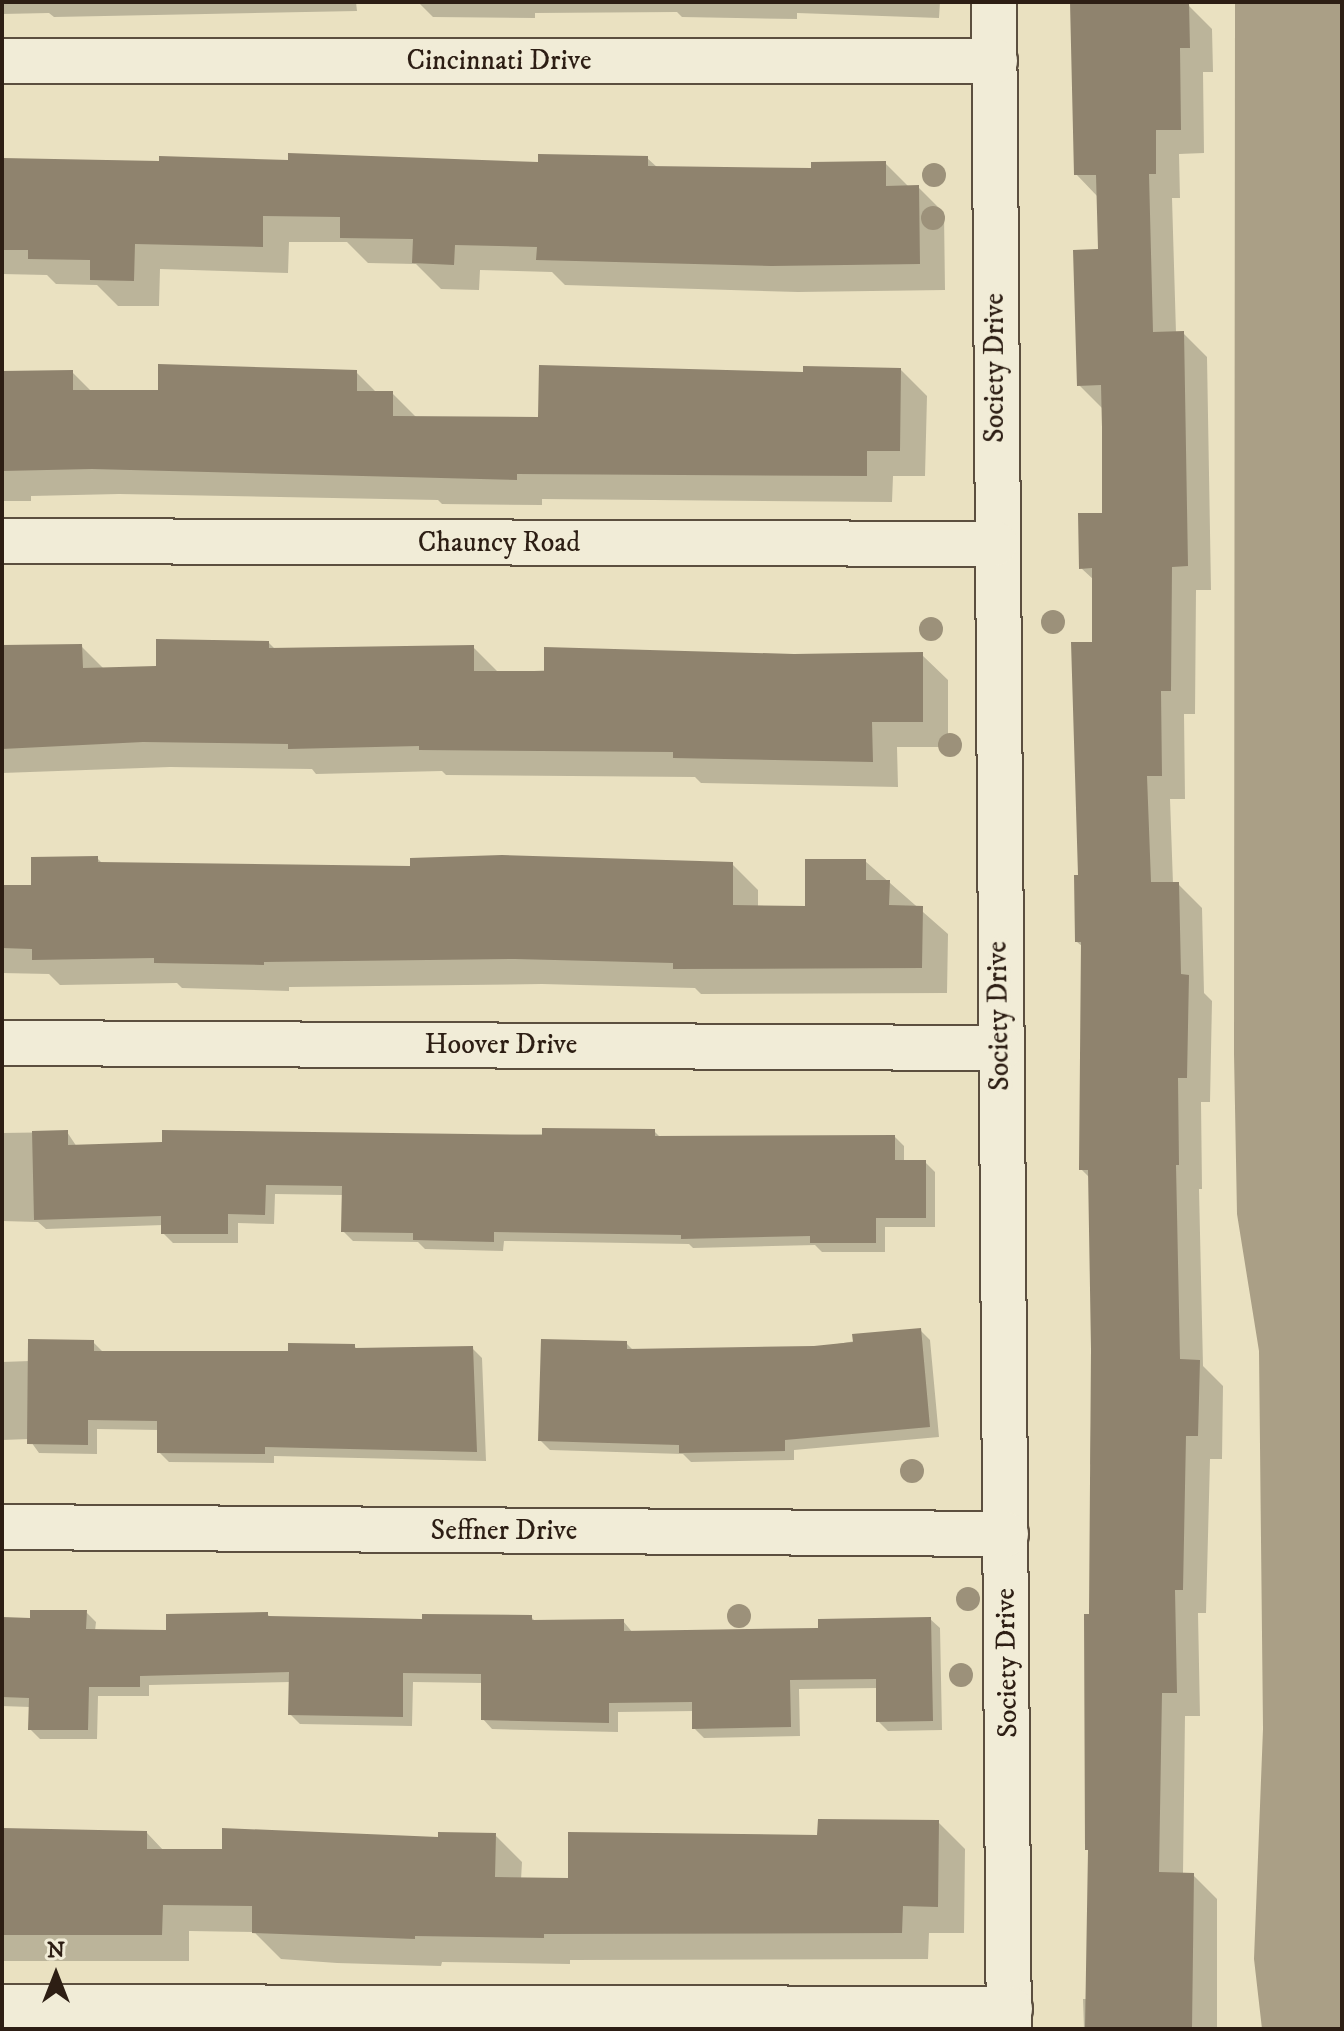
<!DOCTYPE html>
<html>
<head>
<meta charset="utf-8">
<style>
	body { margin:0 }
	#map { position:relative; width:1344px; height:2031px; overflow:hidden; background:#eae1c1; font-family:"IM FELL DW Pica",serif }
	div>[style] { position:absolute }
	.water>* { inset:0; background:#aa9f86 }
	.shadow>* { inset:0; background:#0003 }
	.building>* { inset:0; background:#8f836e }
	.roads { filter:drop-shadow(2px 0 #5c4f3f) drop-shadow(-2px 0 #5c4f3f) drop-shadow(0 2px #5c4f3f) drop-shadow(0 -2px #5c4f3f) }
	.minor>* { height:44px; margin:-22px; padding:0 22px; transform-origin:22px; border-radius:22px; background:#f1ecd7 }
	.trees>* { width:24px; height:24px; margin:-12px; border-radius:50%; background:#9c917a }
	span { translate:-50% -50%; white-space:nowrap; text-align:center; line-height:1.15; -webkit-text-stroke:7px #f1ecd7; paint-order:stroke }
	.street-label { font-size:28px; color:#2d1e14 }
	.frame { position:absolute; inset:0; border:4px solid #2d1e14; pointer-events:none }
	.north { position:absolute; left:16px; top:1935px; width:80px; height:80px; -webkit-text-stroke:6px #f1ecd7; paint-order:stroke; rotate:0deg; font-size:22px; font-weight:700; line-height:32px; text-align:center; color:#2d1e14 }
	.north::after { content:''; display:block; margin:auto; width:28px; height:36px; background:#2d1e14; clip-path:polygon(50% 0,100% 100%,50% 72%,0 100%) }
</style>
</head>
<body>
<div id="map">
	<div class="water">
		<i style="clip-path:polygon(1235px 2px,1342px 2px,1342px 2029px,1262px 2029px,1254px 1959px,1263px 1729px,1259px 1351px,1237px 1214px,1234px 1054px)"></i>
	</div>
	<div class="shadow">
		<i style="clip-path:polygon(2px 2px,356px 2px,357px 11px,54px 17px,49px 13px,2px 14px)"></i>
		<i style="clip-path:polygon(418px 2px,940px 2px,939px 18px,797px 13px,797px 19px,682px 17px,677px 12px,535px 13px,535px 18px,433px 17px)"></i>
		<i style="clip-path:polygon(1072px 2px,1179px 2px,1188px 5px,1212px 29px,1213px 72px,1203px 72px,1204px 153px,1179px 154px,1180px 198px,1172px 198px,1176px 333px,1183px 333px,1207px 357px,1211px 590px,1196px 590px,1195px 714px,1184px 714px,1185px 799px,1170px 799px,1173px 884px,1178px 884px,1202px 908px,1204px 993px,1212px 1001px,1210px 1102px,1201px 1102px,1202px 1189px,1199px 1189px,1203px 1366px,1223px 1386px,1222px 1459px,1210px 1459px,1206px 1613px,1198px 1613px,1200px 1716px,1185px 1716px,1183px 1874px,1193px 1875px,1217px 1899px,1217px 2029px,1084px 2029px,1083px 1999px,1088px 1999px,1094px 1467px,1090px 1464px,1093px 1349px,1090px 1178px,1081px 1169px,1083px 947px,1077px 942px,1094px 644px,1094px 580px,1081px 568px,1104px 515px,1103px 409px,1079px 385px,1100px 251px,1098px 197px,1076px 174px)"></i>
		<i style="clip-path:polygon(647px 158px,658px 168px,813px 170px,885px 163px,909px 187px,918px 187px,944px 213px,945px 290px,798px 292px,565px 285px,552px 272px,480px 270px,479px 290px,441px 289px,416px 264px,368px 263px,347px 242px,289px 242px,288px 273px,160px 269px,159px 306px,118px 306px,97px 285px,56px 284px,47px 275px,2px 274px,2px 160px,540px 164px)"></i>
		<i style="clip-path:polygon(901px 370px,927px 396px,925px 476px,893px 476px,892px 502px,542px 499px,542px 505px,442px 504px,438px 500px,119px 494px,31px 496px,31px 501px,2px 501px,2px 373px,72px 372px,92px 392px,160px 392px,356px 372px,377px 393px,392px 393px,417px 418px,540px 419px,805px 374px)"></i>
		<i style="clip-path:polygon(269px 643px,275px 649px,473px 647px,499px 673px,794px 656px,922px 655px,948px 680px,948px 747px,897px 747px,898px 787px,701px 783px,695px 777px,446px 775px,442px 771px,316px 774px,312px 769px,170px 767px,2px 773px,2px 645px,81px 646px,104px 669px,158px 668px)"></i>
		<i style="clip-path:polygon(97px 858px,103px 864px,412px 868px,732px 864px,758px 890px,758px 907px,807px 908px,865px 861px,948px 934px,947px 993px,701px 994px,695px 988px,542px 984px,289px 987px,289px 991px,182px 988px,177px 983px,60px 985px,49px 974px,2px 973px,2px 887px,33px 887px)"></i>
		<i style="clip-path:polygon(654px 1131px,661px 1138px,895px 1137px,904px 1146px,904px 1162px,925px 1162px,935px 1172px,935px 1227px,885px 1227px,885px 1252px,822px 1252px,815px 1245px,693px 1248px,689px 1244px,504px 1241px,503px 1251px,425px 1249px,418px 1242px,353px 1241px,343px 1231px,343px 1195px,275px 1194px,274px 1224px,238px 1223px,238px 1243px,173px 1243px,163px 1233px,163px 1225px,46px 1229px,38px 1222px,2px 1221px,2px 1133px,67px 1132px,77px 1147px)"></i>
		<i style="clip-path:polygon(920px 1330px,930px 1340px,939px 1437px,794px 1450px,794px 1460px,691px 1462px,683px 1454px,550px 1450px,540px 1440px,626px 1343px,634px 1351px,814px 1348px)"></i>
		<i style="clip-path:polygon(93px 1342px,103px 1352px,290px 1353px,354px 1346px,358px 1350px,472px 1348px,482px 1358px,486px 1461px,274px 1456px,274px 1463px,169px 1462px,159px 1452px,159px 1430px,97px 1429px,97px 1454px,39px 1453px,29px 1439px,2px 1440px,2px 1362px,30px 1361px)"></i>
		<i style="clip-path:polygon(86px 1612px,96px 1622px,95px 1631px,168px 1632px,267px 1614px,271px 1618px,424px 1621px,531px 1617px,536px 1622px,623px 1621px,633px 1633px,820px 1630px,930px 1619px,940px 1628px,942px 1730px,888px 1731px,878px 1721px,878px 1688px,799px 1689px,800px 1736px,704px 1738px,694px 1728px,694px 1711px,618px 1712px,618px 1732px,492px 1729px,483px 1719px,483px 1683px,413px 1682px,412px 1726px,300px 1724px,290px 1714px,290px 1682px,149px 1685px,149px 1696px,98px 1696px,97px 1739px,40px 1739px,30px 1729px,30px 1707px,2px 1706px,2px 1619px,31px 1620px)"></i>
		<i style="clip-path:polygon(938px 1822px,965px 1849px,964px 1933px,929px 1933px,928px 1959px,570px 1960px,570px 1964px,442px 1962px,441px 1966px,337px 1963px,281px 1959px,254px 1932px,189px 1931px,189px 1961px,2px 1961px,2px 1830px,147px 1833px,164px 1851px,224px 1851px,495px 1835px,522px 1862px,521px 1880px,570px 1880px,819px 1837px)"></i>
	</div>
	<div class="building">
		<i style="clip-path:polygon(1070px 2px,1189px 3px,1190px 48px,1180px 48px,1181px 130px,1156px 130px,1156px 174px,1149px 174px,1153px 332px,1184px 331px,1188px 566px,1172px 567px,1171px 691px,1161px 691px,1162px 776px,1147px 776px,1151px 882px,1179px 882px,1181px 974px,1189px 975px,1187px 1078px,1178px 1078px,1179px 1165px,1176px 1165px,1180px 1359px,1200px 1360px,1198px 1436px,1186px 1436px,1183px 1590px,1175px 1590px,1177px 1693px,1162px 1693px,1159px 1872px,1194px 1873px,1192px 2029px,1085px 2029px,1088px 1850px,1085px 1850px,1084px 1614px,1089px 1614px,1091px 1349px,1088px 1170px,1079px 1170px,1081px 942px,1075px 942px,1074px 875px,1078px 875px,1071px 642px,1092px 642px,1092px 568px,1079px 569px,1078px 513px,1102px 513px,1102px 428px,1101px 385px,1077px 386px,1073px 250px,1098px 249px,1096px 175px,1074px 175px)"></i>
		<i style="clip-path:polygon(288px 153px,538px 162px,538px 154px,648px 156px,648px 166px,811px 168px,811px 162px,886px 161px,886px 186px,919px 185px,920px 264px,771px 266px,536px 260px,537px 247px,455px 245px,454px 265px,412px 263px,413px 239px,340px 238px,340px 217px,263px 216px,263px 247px,135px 244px,134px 281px,90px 280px,90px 260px,28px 259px,28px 250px,2px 250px,2px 158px,159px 161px,159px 156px,288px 160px)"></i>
		<i style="clip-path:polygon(158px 364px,357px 370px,357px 391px,393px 391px,393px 416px,538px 417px,539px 365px,803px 372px,803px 366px,901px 368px,900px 451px,867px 451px,867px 476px,517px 474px,517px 480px,92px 469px,2px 471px,2px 371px,73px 370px,73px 390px,158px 390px)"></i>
		<i style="clip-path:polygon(156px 639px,269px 641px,269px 648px,474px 645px,474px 671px,544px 671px,544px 647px,794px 654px,923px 652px,923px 722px,872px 722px,873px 762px,673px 758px,673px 752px,419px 750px,419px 746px,288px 749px,288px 744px,143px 742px,2px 749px,2px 645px,82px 644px,83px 668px,156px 666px)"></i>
		<i style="clip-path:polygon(502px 855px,733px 862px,733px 905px,805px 906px,805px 859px,866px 859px,866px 880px,890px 880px,889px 905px,923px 906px,922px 968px,673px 969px,673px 963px,515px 959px,264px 962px,264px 965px,154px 963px,154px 958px,32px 960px,32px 949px,2px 948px,2px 885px,31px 885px,31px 857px,98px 856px,98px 862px,410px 866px,410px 858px)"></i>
		<i style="clip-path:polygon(542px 1128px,655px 1129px,655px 1136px,895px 1135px,895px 1160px,926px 1160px,926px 1218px,876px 1218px,876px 1243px,810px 1243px,810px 1236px,681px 1239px,681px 1235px,494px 1232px,494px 1242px,413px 1240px,413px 1233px,341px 1232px,342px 1186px,266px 1185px,265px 1215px,228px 1214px,228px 1234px,161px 1234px,161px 1216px,34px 1220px,32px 1131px,68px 1130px,68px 1145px,162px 1142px,162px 1130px,542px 1135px)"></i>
		<i style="clip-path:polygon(921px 1328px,930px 1427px,785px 1440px,785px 1451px,679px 1453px,679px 1445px,538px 1441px,541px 1339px,627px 1341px,627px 1349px,814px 1346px,853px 1342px,852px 1334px)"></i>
		<i style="clip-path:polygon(28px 1339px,94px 1340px,94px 1351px,288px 1351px,288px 1343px,355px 1344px,355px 1348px,473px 1346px,477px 1452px,265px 1447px,265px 1454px,157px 1453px,157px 1421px,88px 1420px,88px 1445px,27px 1444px)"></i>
		<i style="clip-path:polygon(30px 1610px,87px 1610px,86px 1629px,166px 1630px,166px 1614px,268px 1612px,268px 1616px,422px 1619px,422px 1614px,532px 1615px,532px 1620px,624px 1619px,624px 1631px,818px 1628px,818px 1619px,931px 1617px,933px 1721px,876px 1722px,876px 1679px,790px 1680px,791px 1727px,692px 1729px,692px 1702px,609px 1703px,609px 1723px,481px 1720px,481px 1674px,403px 1673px,403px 1717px,288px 1715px,289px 1672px,140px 1676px,140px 1687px,89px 1687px,88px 1730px,28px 1730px,29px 1698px,2px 1697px,2px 1617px,30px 1618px)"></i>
		<i style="clip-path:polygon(818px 1819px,939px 1820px,938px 1907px,903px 1906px,902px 1933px,544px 1934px,544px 1938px,415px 1936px,415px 1939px,252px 1933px,252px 1906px,163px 1905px,162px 1935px,2px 1935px,2px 1828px,147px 1831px,147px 1849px,222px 1849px,222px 1828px,438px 1837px,438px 1832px,496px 1833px,495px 1877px,568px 1878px,568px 1832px,817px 1835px)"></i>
	</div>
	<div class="roads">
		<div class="minor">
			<i style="left:994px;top:2px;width:2027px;rotate:89.58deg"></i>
			<i style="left:2px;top:61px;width:993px"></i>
			<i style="left:2px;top:541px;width:993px;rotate:0.17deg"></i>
			<i style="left:2px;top:1043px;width:998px;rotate:0.29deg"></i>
			<i style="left:2px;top:1527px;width:1004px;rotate:0.4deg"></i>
			<i style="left:2px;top:2007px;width:1008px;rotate:0.11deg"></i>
		</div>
	</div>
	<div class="trees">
		<i style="left:934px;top:175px"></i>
		<i style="left:933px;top:218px"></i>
		<i style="left:1053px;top:622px"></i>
		<i style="left:931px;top:629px"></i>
		<i style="left:950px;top:745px"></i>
		<i style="left:912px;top:1471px"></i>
		<i style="left:968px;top:1599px"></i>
		<i style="left:739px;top:1616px"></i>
		<i style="left:961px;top:1675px"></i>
	</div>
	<div class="street-label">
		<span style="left:499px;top:61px">Cincinnati Drive</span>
		<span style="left:995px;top:368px;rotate:-90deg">Society Drive</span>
		<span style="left:499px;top:543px">Chauncy Road</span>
		<span style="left:999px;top:1016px;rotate:-91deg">Society Drive</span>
		<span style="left:501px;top:1045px">Hoover Drive</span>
		<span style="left:504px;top:1531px">Seffner Drive</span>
		<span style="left:1007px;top:1663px;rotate:-91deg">Society Drive</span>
	</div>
	<div class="frame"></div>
	<div class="north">N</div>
</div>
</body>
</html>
